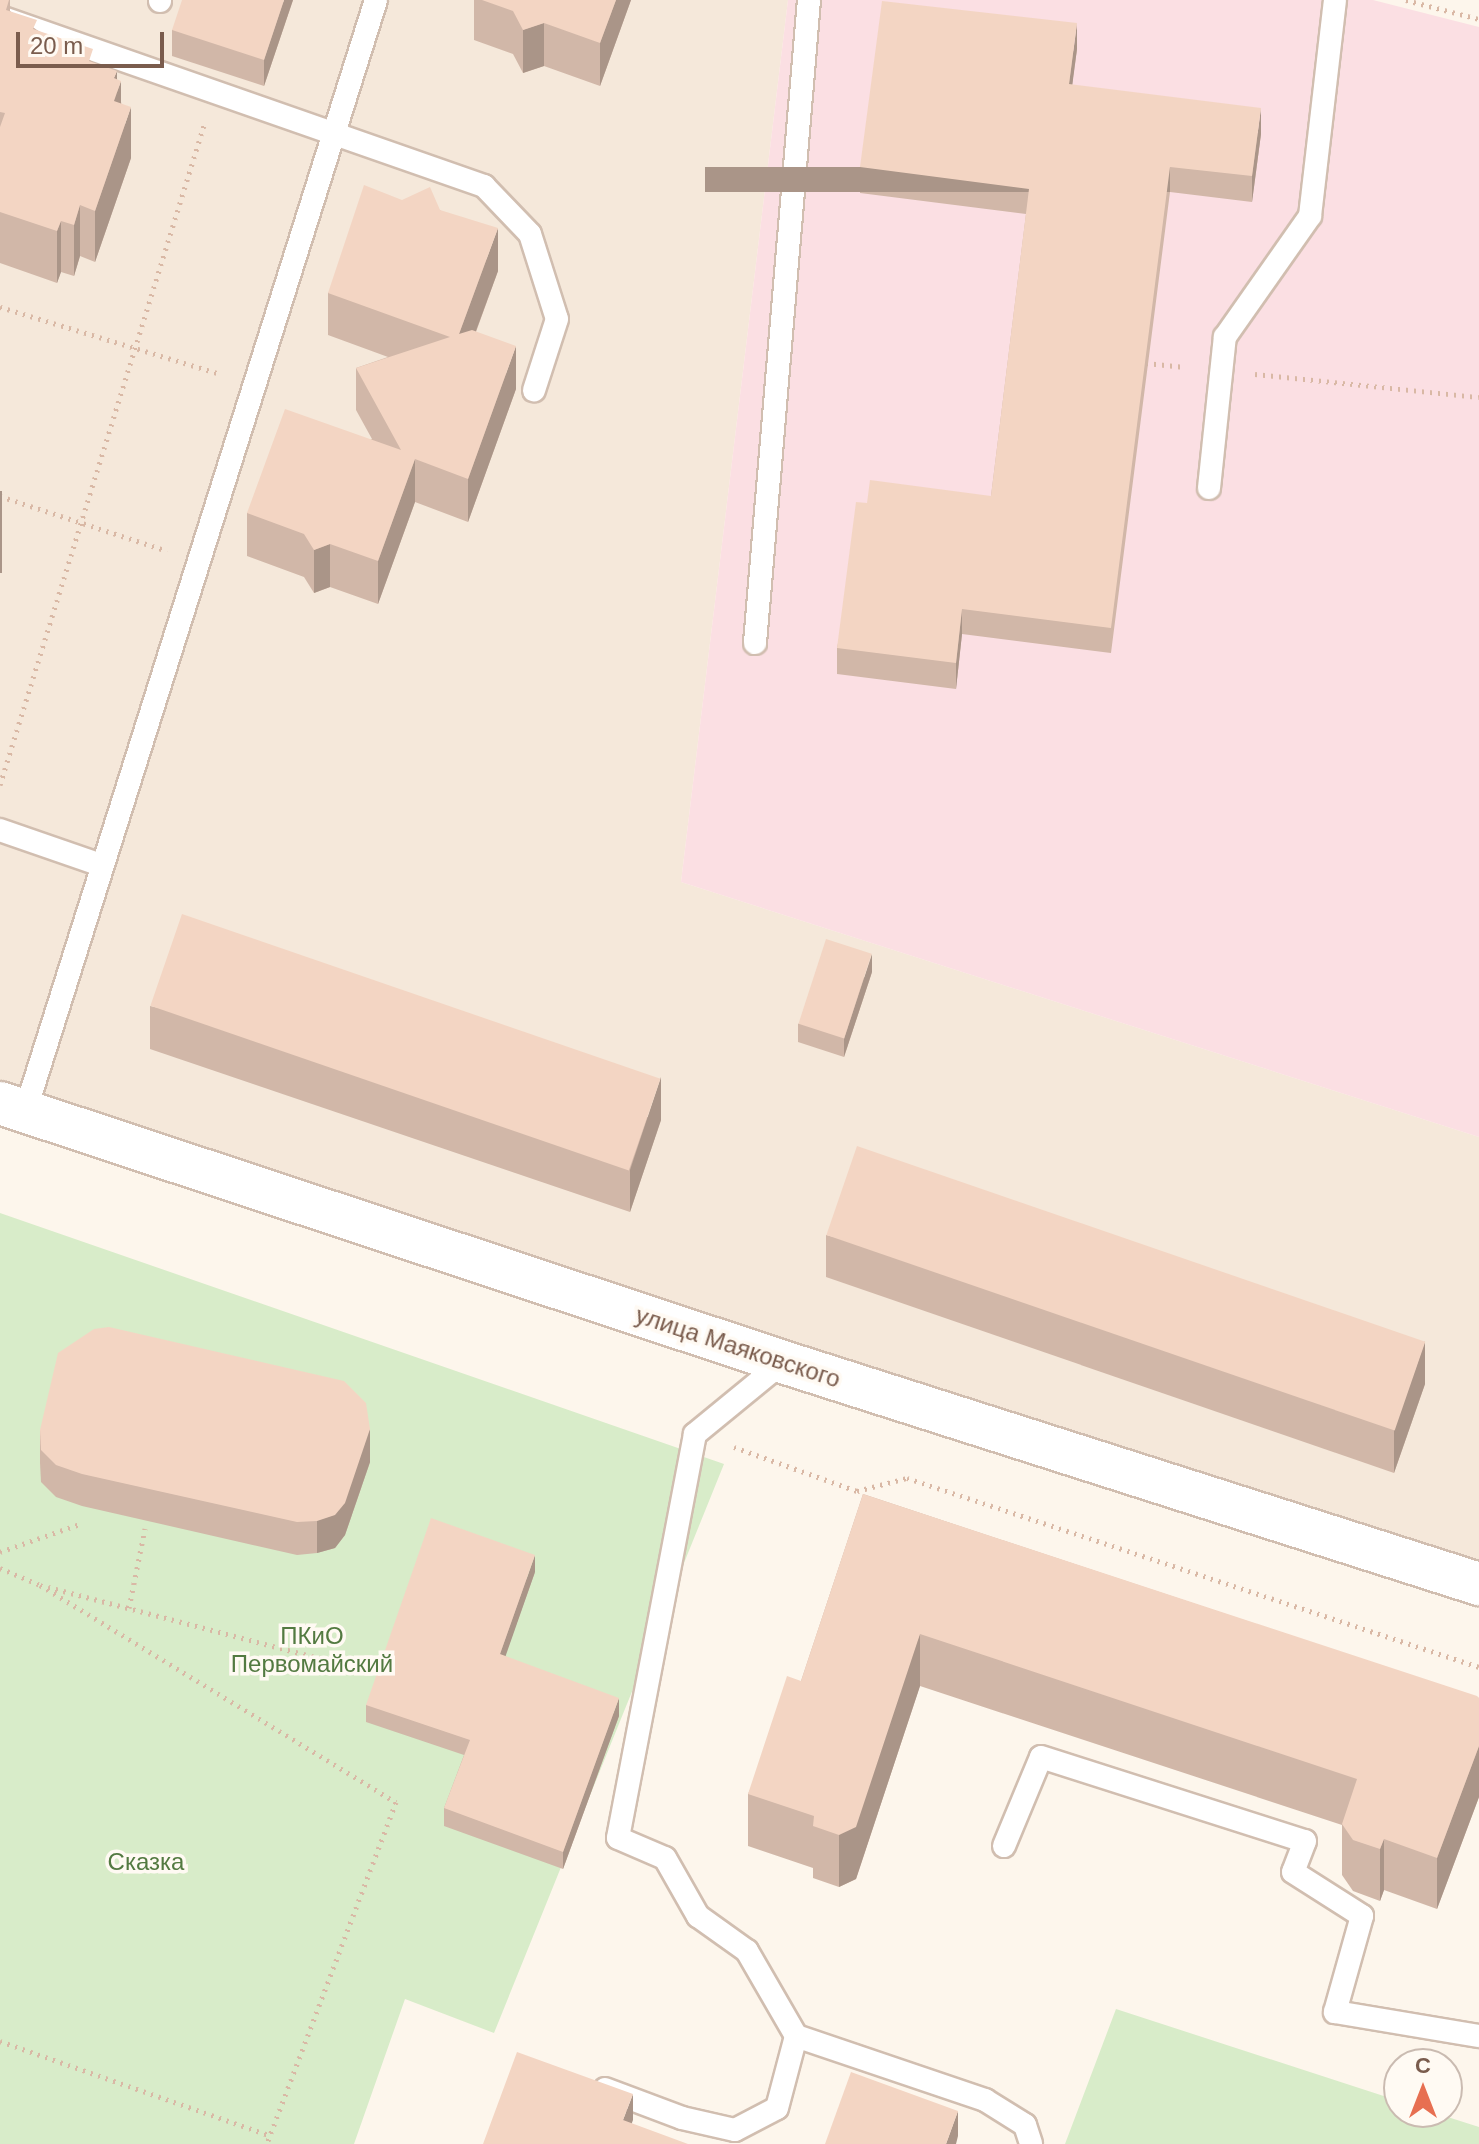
<!DOCTYPE html>
<html>
<head>
<meta charset="utf-8">
<style>
	body { margin:0 }
	#map { position:relative; width:1479px; height:2144px; overflow:hidden; background:#fdf6ec; font-family:Helvetica,sans-serif }
	div>[style] { position:absolute }
	.residential>* { inset:0; background:#f5e8da }
	.medical>* { inset:0; background:#fbdfe3 }
	.green>* { inset:0; background:#d8ecc9 }
	.path>* { height:5px; margin-top:-2.5px; transform-origin:0; background:repeating-linear-gradient(90deg,#d9b8a5 0 2px,transparent 0 8px) }
	.roads { filter:drop-shadow(2px 0 #d1beb0) drop-shadow(-2px 0 #d1beb0) drop-shadow(0 2px #d1beb0) drop-shadow(0 -2px #d1beb0) }
	.lane>* { height:22px; margin:-11px; padding:0 11px; transform-origin:11px; border-radius:11px; background:#fff }
	.street>* { height:42px; margin:-21px; padding:0 21px; transform-origin:21px; border-radius:21px; background:#fff }
	.wall>* { inset:0; background:#d1b7a8 }
	.shaded-wall>* { inset:0; background:#aa9588; transform-origin:0 0 }
	.building>* { inset:0; background:#f3d5c3; transform-origin:0 0 }
	span { translate:-50% -50%; white-space:nowrap; text-align:center; line-height:1.15; -webkit-text-stroke:7px #fffaf3; paint-order:stroke }
	.street-label { font-size:24px; color:#7a5c4d }
	.park-label { font-size:24px; color:#537a41 }
	.north { position:absolute; left:1383px; top:2048px; width:80px; height:80px; box-sizing:border-box; background:#fffaf3; border:2px solid #cabbb1; border-radius:50%; rotate:0deg; font-size:22px; font-weight:700; line-height:32px; text-align:center; color:#7a5c4d }
	.north::after { content:''; display:block; margin:auto; width:28px; height:36px; background:#e76f51; clip-path:polygon(50% 0,100% 100%,50% 72%,0 100%) }
	.scale { position:absolute; left:16px; top:32px; width:148px; height:36px; box-sizing:border-box; border:4px solid #7a5c4d; border-top:0; padding-left:10px; font-size:24px; line-height:28px; white-space:nowrap; color:#7a5c4d; -webkit-text-stroke:6px #fffaf3; paint-order:stroke }
</style>
</head>
<body>
<div id="map">
	<div class="residential">
		<i style="clip-path:polygon(0 0,788px 0,681px 882px,1479px 1137px,1479px 1575px,0 1082px)"></i>
	</div>
	<div class="medical">
		<i style="clip-path:polygon(788px 0,1373px 0,1479px 27px,1479px 1137px,681px 882px)"></i>
	</div>
	<div class="green">
		<i style="clip-path:polygon(0 1213px,724px 1464px,494px 2033px,405px 1999px,354px 2144px,0 2144px)"></i>
		<i style="clip-path:polygon(1116px 2009px,1399px 2101px,1399px 2112px,1432px 2112px,1479px 2127px,1479px 2144px,1065px 2144px)"></i>
	</div>
	<div class="path">
		<i style="left:1406px;top:0;width:75px;rotate:14.6deg"></i>
		<i style="left:0;top:307px;width:230px;rotate:16.9deg"></i>
		<i style="left:1146px;top:363px;width:39px;rotate:6deg"></i>
		<i style="left:1255px;top:374px;width:225px;rotate:5.9deg"></i>
		<i style="left:0;top:496px;width:176px;rotate:18.2deg"></i>
		<i style="left:0;top:785px;width:691px;rotate:-72.82deg"></i>
		<i style="left:734px;top:1447px;width:131px;rotate:19.7deg"></i>
		<i style="left:857px;top:1491px;width:52px;rotate:-14.6deg"></i>
		<i style="left:907px;top:1478px;width:602px;rotate:18.28deg"></i>
		<i style="left:0;top:1552px;width:85px;rotate:-19.3deg"></i>
		<i style="left:0;top:1568px;width:43px;rotate:23deg"></i>
		<i style="left:40px;top:1585px;width:417px;rotate:31.4deg"></i>
		<i style="left:396px;top:1802px;width:366px;rotate:110.7deg"></i>
		<i style="left:48px;top:1587px;width:334px;rotate:14.7deg"></i>
		<i style="left:129px;top:1608px;width:81px;rotate:-78.6deg"></i>
		<i style="left:0;top:2041px;width:285px;rotate:19.3deg"></i>
	</div>
	<div class="roads">
		<div class="lane">
			<i style="left:160px;top:1px;width:1px;rotate:-90deg"></i>
			<i style="left:0;top:17px;width:513px;rotate:19.25deg"></i>
			<i style="left:484px;top:186px;width:66px;rotate:46.2deg"></i>
			<i style="left:530px;top:234px;width:89px;rotate:72.4deg"></i>
			<i style="left:557px;top:319px;width:75px;rotate:107.9deg"></i>
			<i style="left:1209px;top:488px;width:152px;rotate:-84deg"></i>
			<i style="left:1225px;top:337px;width:148px;rotate:-54.9deg"></i>
			<i style="left:1310px;top:216px;width:217px;rotate:-83.4deg"></i>
			<i style="left:755px;top:643px;width:645px;rotate:-85.2deg"></i>
			<i style="left:0;top:830px;width:107px;rotate:19.1deg"></i>
			<i style="left:25px;top:1112px;width:1166px;rotate:-72.48deg"></i>
			<i style="left:783px;top:1362px;width:114px;rotate:140.7deg"></i>
			<i style="left:695px;top:1434px;width:411px;rotate:100.8deg"></i>
			<i style="left:618px;top:1838px;width:51px;rotate:23.1deg"></i>
			<i style="left:665px;top:1858px;width:67px;rotate:60.4deg"></i>
			<i style="left:698px;top:1916px;width:60px;rotate:35.5deg"></i>
			<i style="left:747px;top:1951px;width:98px;rotate:60deg"></i>
			<i style="left:796px;top:2036px;width:200px;rotate:18.7deg"></i>
			<i style="left:985px;top:2100px;width:47px;rotate:32deg"></i>
			<i style="left:1025px;top:2125px;width:20px;rotate:72deg"></i>
			<i style="left:1004px;top:1846px;width:96px;rotate:-67.4deg"></i>
			<i style="left:1041px;top:1757px;width:277px;rotate:17.7deg"></i>
			<i style="left:1305px;top:1841px;width:33px;rotate:111deg"></i>
			<i style="left:1293px;top:1872px;width:82px;rotate:32.5deg"></i>
			<i style="left:1362px;top:1916px;width:100px;rotate:105.7deg"></i>
			<i style="left:1335px;top:2012px;width:146px;rotate:9.5deg"></i>
			<i style="left:605px;top:2089px;width:82px;rotate:20.6deg"></i>
			<i style="left:682px;top:2118px;width:54px;rotate:12.8deg"></i>
			<i style="left:735px;top:2130px;width:47px;rotate:-27.6deg"></i>
			<i style="left:777px;top:2108px;width:74px;rotate:-75.2deg"></i>
		</div>
		<div class="street">
			<i style="left:0;top:1103px;width:825px;rotate:18.3deg"></i>
			<i style="left:783px;top:1362px;width:731px;rotate:17.69deg"></i>
		</div>
	</div>
	<div class="wall">
		<i style="clip-path:polygon(0 0,10px 0,10px 11px,37px 30px,93px 62px,117px 79px,131px 158px,95px 262px,80px 256px,74px 276px,61px 272px,57px 283px,0 263px)"></i>
		<i style="clip-path:polygon(293px 0,264px 86px,172px 56px,172px 30px)"></i>
		<i style="clip-path:polygon(474px 0,631px 0,600px 86px,544px 66px,523px 73px,513px 54px,474px 40px)"></i>
		<i style="clip-path:polygon(1077px 49px,1072px 85px,1261px 134px,1252px 202px,1170px 192px,1111px 653px,962px 634px,956px 689px,837px 674px,837px 648px,867px 503px,991px 496px,1026px 214px,860px 193px,860px 167px)"></i>
		<i style="clip-path:polygon(402px 200px,440px 210px,498px 271px,476px 332px,516px 389px,468px 522px,415px 502px,378px 604px,330px 587px,314px 593px,304px 577px,247px 556px,247px 513px,372px 439px,356px 410px,356px 368px,388px 357px,328px 335px,328px 293px)"></i>
		<i style="clip-path:polygon(872px 972px,844px 1057px,798px 1042px,798px 1024px)"></i>
		<i style="clip-path:polygon(150px 1006px,661px 1120px,630px 1212px,150px 1049px)"></i>
		<i style="clip-path:polygon(826px 1235px,1425px 1384px,1394px 1473px,826px 1277px)"></i>
		<i style="clip-path:polygon(40px 1430px,370px 1462px,345px 1535px,335px 1548px,317px 1553px,297px 1555px,82px 1506px,56px 1497px,41px 1482px,40px 1463px)"></i>
		<i style="clip-path:polygon(863px 1494px,1479px 1698px,1479px 1797px,1437px 1909px,1384px 1890px,1380px 1901px,1353px 1891px,1342px 1875px,1342px 1825px,920px 1686px,856px 1879px,839px 1887px,813px 1878px,813px 1868px,748px 1846px,748px 1794px,801px 1681px)"></i>
		<i style="clip-path:polygon(535px 1572px,505px 1656px,619px 1716px,563px 1869px,444px 1826px,444px 1808px,464px 1755px,366px 1722px,366px 1705px)"></i>
	</div>
	<div class="shaded-wall">
		<i style="clip-path:polygon(284px 0,293px 0,264px 86px,264px 60px)"></i>
		<i style="clip-path:polygon(616px 0,631px 0,600px 86px,600px 43px)"></i>
		<i style="clip-path:polygon(544px 23px,544px 66px,523px 73px,523px 30px)"></i>
		<i style="clip-path:polygon(1077px 23px,1077px 49px,1069px 110px,1069px 84px)"></i>
		<i style="clip-path:polygon(117px 71px,117px 92px,121px 81px,121px 132px,114px 153px,114px 78px)"></i>
		<i style="clip-path:polygon(131px 107px,131px 158px,95px 262px,95px 211px)"></i>
		<i style="clip-path:polygon(1261px 108px,1261px 134px,1252px 202px,1252px 176px)"></i>
		<i style="left:1170px;top:167px;width:25px;height:465px;rotate:90deg"></i>
		<i style="clip-path:polygon(80px 205px,80px 256px,74px 276px,74px 225px)"></i>
		<i style="clip-path:polygon(61px 221px,61px 272px,57px 283px,57px 231px)"></i>
		<i style="clip-path:polygon(498px 228px,498px 271px,459px 377px,459px 334px)"></i>
		<i style="clip-path:polygon(516px 346px,516px 389px,468px 522px,468px 479px)"></i>
		<i style="clip-path:polygon(415px 459px,415px 502px,378px 604px,378px 561px)"></i>
		<i style="left:2px;top:491px;width:82px;height:5px;rotate:90deg"></i>
		<i style="clip-path:polygon(330px 544px,330px 587px,314px 593px,314px 550px)"></i>
		<i style="clip-path:polygon(962px 609px,962px 634px,956px 689px,956px 663px)"></i>
		<i style="clip-path:polygon(872px 954px,872px 972px,844px 1057px,844px 1039px)"></i>
		<i style="clip-path:polygon(661px 1077px,661px 1120px,630px 1212px,630px 1170px)"></i>
		<i style="clip-path:polygon(1425px 1341px,1425px 1384px,1394px 1473px,1394px 1430px)"></i>
		<i style="clip-path:polygon(370px 1429px,370px 1462px,345px 1535px,335px 1548px,317px 1553px,317px 1521px)"></i>
		<i style="clip-path:polygon(535px 1555px,535px 1572px,500px 1672px,500px 1654px)"></i>
		<i style="clip-path:polygon(920px 1634px,920px 1686px,856px 1879px,839px 1887px,839px 1835px)"></i>
		<i style="clip-path:polygon(619px 1698px,619px 1716px,563px 1869px,563px 1852px)"></i>
		<i style="clip-path:polygon(1479px 1746px,1479px 1797px,1437px 1909px,1437px 1858px)"></i>
		<i style="clip-path:polygon(1384px 1839px,1384px 1890px,1380px 1901px,1380px 1849px)"></i>
		<i style="clip-path:polygon(633px 2094px,633px 2120px,624px 2144px,623px 2120px)"></i>
		<i style="clip-path:polygon(958px 2111px,958px 2136px,956px 2144px,946px 2144px)"></i>
	</div>
	<div class="building">
		<i style="clip-path:polygon(0 0,9px 0,6px 10px,37px 20px,33px 29px,93px 49px,89px 61px,117px 71px,114px 78px,121px 81px,114px 101px,131px 107px,95px 211px,80px 205px,74px 225px,61px 221px,57px 231px,0 212px,0 127px,5px 113px,0 112px)"></i>
		<i style="clip-path:polygon(182px 0,284px 0,264px 60px,172px 30px)"></i>
		<i style="clip-path:polygon(482px 0,616px 0,600px 43px,544px 23px,523px 30px,513px 11px)"></i>
		<i style="clip-path:polygon(882px 1px,1077px 23px,1069px 84px,1261px 108px,1252px 176px,1170px 167px,1111px 628px,962px 609px,956px 663px,837px 648px,856px 502px,867px 503px,870px 480px,991px 496px,1029px 189px,860px 167px)"></i>
		<i style="clip-path:polygon(364px 185px,402px 200px,430px 187px,440px 210px,498px 228px,459px 334px,472px 330px,516px 346px,468px 479px,415px 459px,378px 561px,330px 544px,314px 550px,304px 534px,247px 513px,285px 409px,401px 450px,356px 368px,450px 337px,328px 293px)"></i>
		<i style="left:182px;top:914px;width:506px;height:97px;rotate:19deg"></i>
		<i style="left:826px;top:939px;width:48px;height:89px;rotate:18deg"></i>
		<i style="left:857px;top:1146px;width:601px;height:94px;rotate:19deg"></i>
		<i style="clip-path:polygon(109px 1327px,344px 1381px,366px 1403px,370px 1429px,345px 1503px,335px 1515px,317px 1521px,297px 1522px,82px 1474px,56px 1465px,41px 1450px,40px 1430px,58px 1353px,94px 1329px)"></i>
		<i style="clip-path:polygon(863px 1494px,1477px 1696px,1479px 1698px,1479px 1746px,1437px 1858px,1384px 1839px,1380px 1849px,1353px 1840px,1342px 1824px,1357px 1779px,920px 1634px,856px 1827px,839px 1835px,813px 1826px,814px 1816px,748px 1794px,787px 1676px,801px 1681px)"></i>
		<i style="clip-path:polygon(431px 1518px,535px 1555px,500px 1654px,619px 1698px,563px 1852px,444px 1808px,470px 1740px,366px 1705px)"></i>
		<i style="clip-path:polygon(517px 2052px,633px 2094px,623px 2120px,688px 2144px,483px 2144px)"></i>
		<i style="clip-path:polygon(851px 2072px,958px 2111px,946px 2144px,825px 2144px)"></i>
	</div>
	<div class="street-label">
		<span style="left:738px;top:1347px;rotate:18deg">улица Маяковского</span>
	</div>
	<div class="park-label">
		<span style="left:312px;top:1650px">ПКиО<br>Первомайский</span>
		<span style="left:146px;top:1862px">Сказка</span>
	</div>
	<div class="north">С</div>
	<div class="scale">20 m</div>
</div>
</body>
</html>
